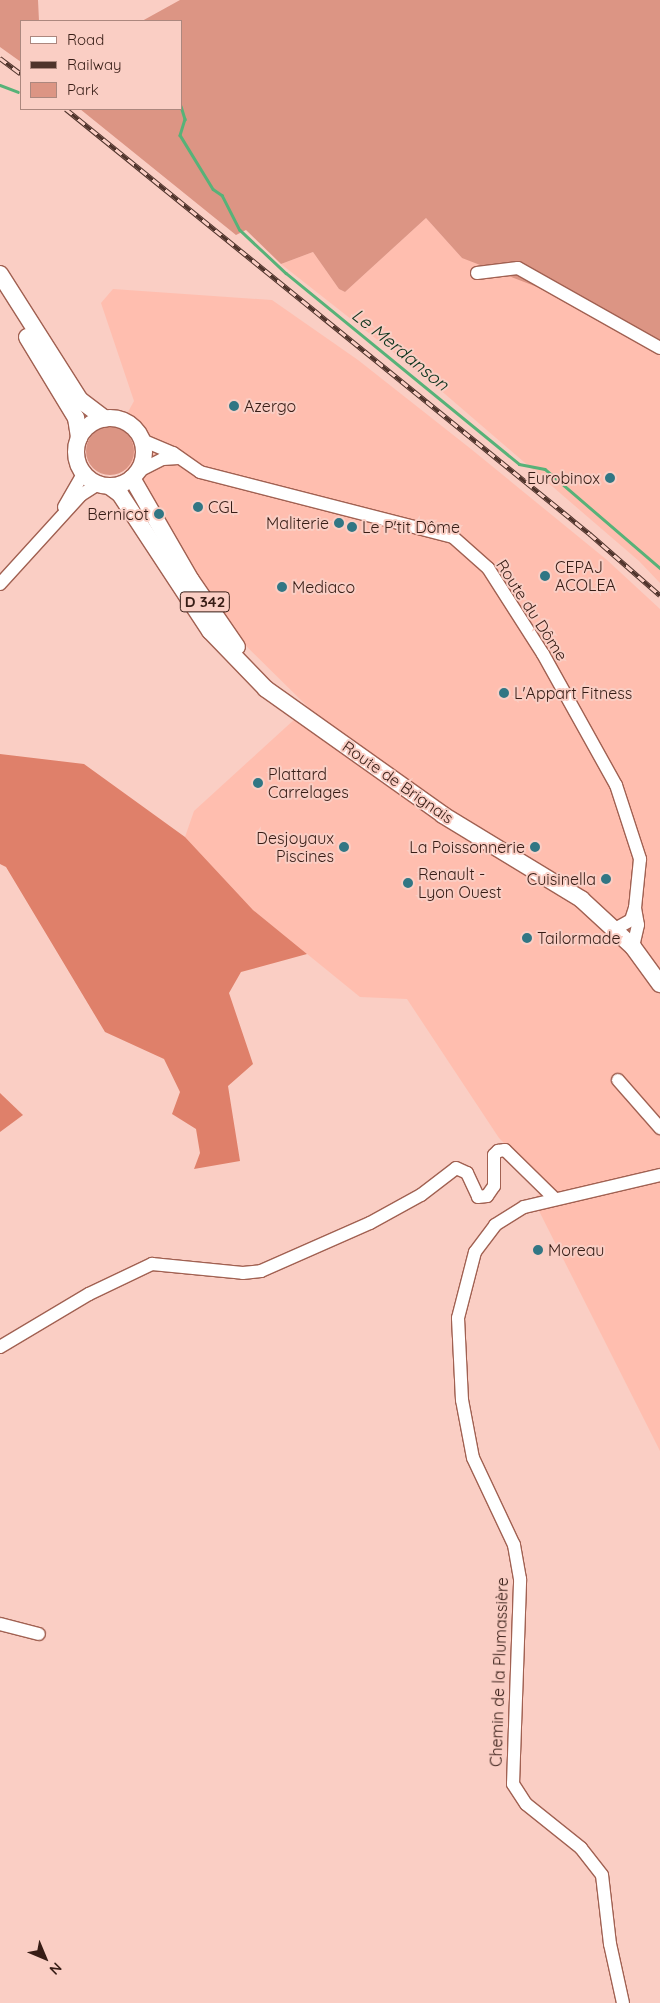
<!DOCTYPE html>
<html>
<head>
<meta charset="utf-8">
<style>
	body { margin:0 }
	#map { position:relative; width:660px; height:2003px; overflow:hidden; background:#facec4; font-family:Quicksand,sans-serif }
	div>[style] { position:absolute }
	.built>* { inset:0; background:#ffbeaf }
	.green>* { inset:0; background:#dc9584 }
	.round { border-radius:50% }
	.forest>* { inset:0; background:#df806a }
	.stream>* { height:2.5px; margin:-1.25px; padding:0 1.25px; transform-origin:1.25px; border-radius:1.25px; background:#57b278 }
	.roads { filter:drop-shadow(1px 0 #a16152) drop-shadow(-1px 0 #a16152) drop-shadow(0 1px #a16152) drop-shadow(0 -1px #a16152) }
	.minor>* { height:12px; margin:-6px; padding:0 6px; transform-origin:6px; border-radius:6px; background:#fff }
	.major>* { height:16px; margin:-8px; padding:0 8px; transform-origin:8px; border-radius:8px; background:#fff }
	.major>.ring { margin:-8px; padding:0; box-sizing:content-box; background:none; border:16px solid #fff; border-radius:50% }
	.rail>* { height:4.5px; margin-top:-2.25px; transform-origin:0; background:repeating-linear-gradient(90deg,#facec4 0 8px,#4f332b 0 16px); box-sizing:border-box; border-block:1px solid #4f332b }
	.dots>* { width:14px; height:14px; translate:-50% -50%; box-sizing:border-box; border:2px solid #facec4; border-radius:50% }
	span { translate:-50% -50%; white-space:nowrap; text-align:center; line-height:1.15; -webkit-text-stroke:4px #facec4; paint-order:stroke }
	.shield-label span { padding:1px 4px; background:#facec4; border:1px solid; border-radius:4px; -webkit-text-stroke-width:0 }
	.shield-label { font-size:15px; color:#371d16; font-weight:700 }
	.poi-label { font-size:16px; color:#371d16 }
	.left { translate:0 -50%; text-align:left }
	.right { translate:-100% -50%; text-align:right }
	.street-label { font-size:16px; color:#371d16 }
	.water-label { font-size:18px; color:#0c331c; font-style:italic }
	.legend { position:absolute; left:20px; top:20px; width:162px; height:90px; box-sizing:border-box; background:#facec4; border:1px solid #ac877e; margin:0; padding:6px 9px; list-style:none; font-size:15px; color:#371d16 }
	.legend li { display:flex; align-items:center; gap:10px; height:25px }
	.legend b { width:25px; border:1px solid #ac877e }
	.north { position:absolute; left:20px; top:1933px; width:50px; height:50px; -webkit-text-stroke:4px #facec4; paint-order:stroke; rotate:135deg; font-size:14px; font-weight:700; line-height:20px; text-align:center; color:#371d16 }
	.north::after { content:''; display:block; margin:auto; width:18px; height:22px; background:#371d16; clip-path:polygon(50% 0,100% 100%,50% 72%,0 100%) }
</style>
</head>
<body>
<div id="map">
	<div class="built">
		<i style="clip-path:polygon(426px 218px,462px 258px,514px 258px,660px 351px,660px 583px,639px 561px,431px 382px,281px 264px,313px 252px,339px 289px,345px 292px)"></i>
		<i style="clip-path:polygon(113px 289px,272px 300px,358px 360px,471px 449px,607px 560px,660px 609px,660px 1451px,533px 1199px,547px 1187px,499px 1138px,407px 999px,360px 997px,253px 910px,185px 837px,194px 811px,308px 707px,231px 631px,153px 504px,108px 449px,134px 401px,101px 303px)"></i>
	</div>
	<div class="green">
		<i style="clip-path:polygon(0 0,38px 0,39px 21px,21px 21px,21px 62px,0 47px)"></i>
		<i style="clip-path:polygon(180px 0,660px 0,660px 346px,615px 317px,462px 258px,426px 218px,345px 292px,339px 289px,313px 252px,281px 264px,246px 230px,236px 235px,80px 109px,181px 109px,181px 21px,142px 21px)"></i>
		<i class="round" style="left:86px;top:427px;width:48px;height:48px"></i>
	</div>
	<div class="forest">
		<i style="clip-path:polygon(0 754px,84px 764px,185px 837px,253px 910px,307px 954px,241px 972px,229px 993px,253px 1064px,228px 1086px,240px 1161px,194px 1169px,200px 1153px,196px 1129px,172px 1114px,180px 1092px,164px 1059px,105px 1032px,6px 867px,0 864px)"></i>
		<i style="clip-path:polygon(0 1093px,23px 1115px,0 1132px)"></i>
	</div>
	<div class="stream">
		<i style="left:0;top:85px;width:19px;rotate:21deg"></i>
		<i style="left:181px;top:106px;width:14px;rotate:73deg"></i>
		<i style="left:185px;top:119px;width:17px;rotate:107deg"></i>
		<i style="left:180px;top:135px;width:63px;rotate:58.6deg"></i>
		<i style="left:213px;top:189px;width:11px;rotate:34deg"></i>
		<i style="left:222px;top:195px;width:39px;rotate:63deg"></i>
		<i style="left:240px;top:230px;width:63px;rotate:43.1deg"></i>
		<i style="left:286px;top:273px;width:301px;rotate:39.3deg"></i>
		<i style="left:519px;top:464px;width:26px;rotate:11deg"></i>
		<i style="left:545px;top:469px;width:152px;rotate:40.7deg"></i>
	</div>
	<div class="roads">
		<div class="minor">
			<i style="left:477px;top:273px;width:41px;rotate:-7deg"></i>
			<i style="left:518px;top:268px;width:163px;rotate:29.4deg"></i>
			<i style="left:142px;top:440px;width:34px;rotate:23deg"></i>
			<i style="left:173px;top:453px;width:33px;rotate:35deg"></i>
			<i style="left:200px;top:472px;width:261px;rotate:14.4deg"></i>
			<i style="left:453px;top:537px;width:47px;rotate:41.5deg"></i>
			<i style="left:488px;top:568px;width:102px;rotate:57.4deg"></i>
			<i style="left:543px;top:654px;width:150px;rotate:60.9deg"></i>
			<i style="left:616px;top:785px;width:78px;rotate:72deg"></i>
			<i style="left:640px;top:859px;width:49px;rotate:95.8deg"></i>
			<i style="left:635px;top:908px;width:17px;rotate:80deg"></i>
			<i style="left:638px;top:925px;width:23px;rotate:103deg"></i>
			<i style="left:139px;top:471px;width:27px;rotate:-27deg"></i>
			<i style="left:163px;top:459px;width:15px;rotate:-4deg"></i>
			<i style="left:64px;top:507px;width:38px;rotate:-60deg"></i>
			<i style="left:0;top:584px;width:120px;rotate:-47.7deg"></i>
			<i style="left:81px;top:495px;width:20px;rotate:-33deg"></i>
			<i style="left:615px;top:929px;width:18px;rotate:-29deg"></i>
			<i style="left:631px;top:920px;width:13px;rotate:-72deg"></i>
			<i style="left:618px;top:1080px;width:64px;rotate:48.8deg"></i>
			<i style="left:0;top:1347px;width:104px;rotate:-30.8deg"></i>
			<i style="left:89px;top:1294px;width:70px;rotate:-25.5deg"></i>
			<i style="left:152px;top:1264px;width:91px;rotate:5.6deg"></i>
			<i style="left:243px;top:1273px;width:18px;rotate:-6deg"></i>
			<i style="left:261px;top:1271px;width:119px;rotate:-23.8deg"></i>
			<i style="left:370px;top:1223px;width:58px;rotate:-28.8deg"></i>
			<i style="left:421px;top:1195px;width:44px;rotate:-37.6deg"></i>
			<i style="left:456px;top:1168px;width:12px;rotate:24deg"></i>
			<i style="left:467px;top:1173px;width:26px;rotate:65deg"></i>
			<i style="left:478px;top:1197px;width:9px;rotate:-6deg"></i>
			<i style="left:487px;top:1196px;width:12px;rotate:-55deg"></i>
			<i style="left:494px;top:1186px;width:31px;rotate:-90deg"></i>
			<i style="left:494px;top:1155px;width:6px;rotate:-45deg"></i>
			<i style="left:498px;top:1151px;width:7px;rotate:-8deg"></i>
			<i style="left:505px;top:1150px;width:70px;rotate:44.4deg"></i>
			<i style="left:0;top:1624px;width:40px;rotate:14.4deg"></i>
			<i style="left:623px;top:2003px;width:60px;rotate:-102.4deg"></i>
			<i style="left:610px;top:1944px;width:69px;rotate:-96.6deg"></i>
			<i style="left:602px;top:1875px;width:34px;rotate:-128deg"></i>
			<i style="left:581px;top:1848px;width:70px;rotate:-141.3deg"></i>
			<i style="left:526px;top:1804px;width:24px;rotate:-123deg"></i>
			<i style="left:513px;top:1784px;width:205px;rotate:-88deg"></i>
			<i style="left:520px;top:1579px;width:35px;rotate:-100deg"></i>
			<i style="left:514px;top:1545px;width:96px;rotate:-115.2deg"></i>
			<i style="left:473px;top:1458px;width:59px;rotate:-100.7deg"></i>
			<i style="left:462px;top:1400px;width:82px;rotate:-92.8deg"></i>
			<i style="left:458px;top:1318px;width:68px;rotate:-75.6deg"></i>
			<i style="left:475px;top:1252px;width:34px;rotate:-53deg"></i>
			<i style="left:495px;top:1225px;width:34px;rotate:-32deg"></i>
			<i style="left:524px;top:1207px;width:140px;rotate:-13.2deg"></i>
		</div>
		<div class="major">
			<i style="left:0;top:274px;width:149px;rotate:57.6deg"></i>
			<i style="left:80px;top:400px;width:31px;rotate:37deg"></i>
			<i style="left:27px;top:337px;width:95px;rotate:58.8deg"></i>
			<i style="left:76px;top:418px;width:20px;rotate:81deg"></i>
			<i class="ring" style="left:76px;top:418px;width:52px;height:52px"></i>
			<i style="left:132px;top:478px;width:118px;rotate:60deg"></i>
			<i style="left:191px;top:580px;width:81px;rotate:55.5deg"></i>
			<i style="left:109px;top:486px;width:14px;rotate:36deg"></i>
			<i style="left:120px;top:494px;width:164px;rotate:56.7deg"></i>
			<i style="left:210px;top:631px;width:81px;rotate:46deg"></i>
			<i style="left:266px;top:689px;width:217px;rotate:35.4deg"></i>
			<i style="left:443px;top:815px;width:162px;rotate:31.3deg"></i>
			<i style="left:581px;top:899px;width:71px;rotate:42.7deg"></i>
			<i style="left:633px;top:947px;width:46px;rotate:53.9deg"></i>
		</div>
	</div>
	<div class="rail">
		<i style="left:0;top:58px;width:26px;rotate:37deg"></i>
		<i style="left:66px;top:109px;width:675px;rotate:39.04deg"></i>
		<i style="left:590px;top:534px;width:93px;rotate:41.1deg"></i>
	</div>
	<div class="dots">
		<i style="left:234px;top:406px;background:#317684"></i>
		<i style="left:610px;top:478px;background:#317684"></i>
		<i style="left:198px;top:507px;background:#317684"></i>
		<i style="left:159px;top:514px;background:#317684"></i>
		<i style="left:339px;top:523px;background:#317684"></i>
		<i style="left:352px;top:527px;background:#317684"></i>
		<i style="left:545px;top:576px;background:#317684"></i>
		<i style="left:282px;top:587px;background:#317684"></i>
		<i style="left:504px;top:693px;background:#317684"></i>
		<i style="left:258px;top:783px;background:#317684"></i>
		<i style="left:344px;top:847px;background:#317684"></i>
		<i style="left:535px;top:847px;background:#317684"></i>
		<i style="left:606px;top:879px;background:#317684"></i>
		<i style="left:408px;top:883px;background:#317684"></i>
		<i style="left:527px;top:938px;background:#317684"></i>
		<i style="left:538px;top:1250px;background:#317684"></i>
	</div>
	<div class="shield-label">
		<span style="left:205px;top:602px">D 342</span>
	</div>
	<div class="poi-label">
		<span class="left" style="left:244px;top:406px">Azergo</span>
		<span class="right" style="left:600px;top:478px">Eurobinox</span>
		<span class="left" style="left:208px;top:507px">CGL</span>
		<span class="right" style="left:149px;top:514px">Bernicot</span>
		<span class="right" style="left:329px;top:523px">Maliterie</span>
		<span class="left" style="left:362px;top:527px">Le P'tit Dôme</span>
		<span class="left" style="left:555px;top:576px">CEPAJ<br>ACOLEA</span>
		<span class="left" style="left:292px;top:587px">Mediaco</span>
		<span class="left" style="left:514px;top:693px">L'Appart Fitness</span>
		<span class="left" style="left:268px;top:783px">Plattard<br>Carrelages</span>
		<span class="right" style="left:334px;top:847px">Desjoyaux<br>Piscines</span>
		<span class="right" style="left:525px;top:847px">La Poissonnerie</span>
		<span class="left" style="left:418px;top:883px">Renault -<br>Lyon Ouest</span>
		<span class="right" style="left:596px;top:879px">Cuisinella</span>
		<span class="left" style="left:537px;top:938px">Tailormade</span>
		<span class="left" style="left:548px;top:1250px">Moreau</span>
	</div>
	<div class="street-label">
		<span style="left:532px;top:610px;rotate:57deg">Route du Dôme</span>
		<span style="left:398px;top:782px;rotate:35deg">Route de Brignais</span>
		<span style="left:499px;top:1672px;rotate:-88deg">Chemin de la Plumassière</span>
	</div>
	<div class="water-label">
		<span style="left:400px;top:350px;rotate:39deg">Le Merdanson</span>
	</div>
	<ul class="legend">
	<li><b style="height:6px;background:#fff"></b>Road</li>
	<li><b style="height:6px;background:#4f332b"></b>Railway</li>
	<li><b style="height:14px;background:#dc9584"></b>Park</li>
	</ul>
	<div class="north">N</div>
</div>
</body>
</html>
